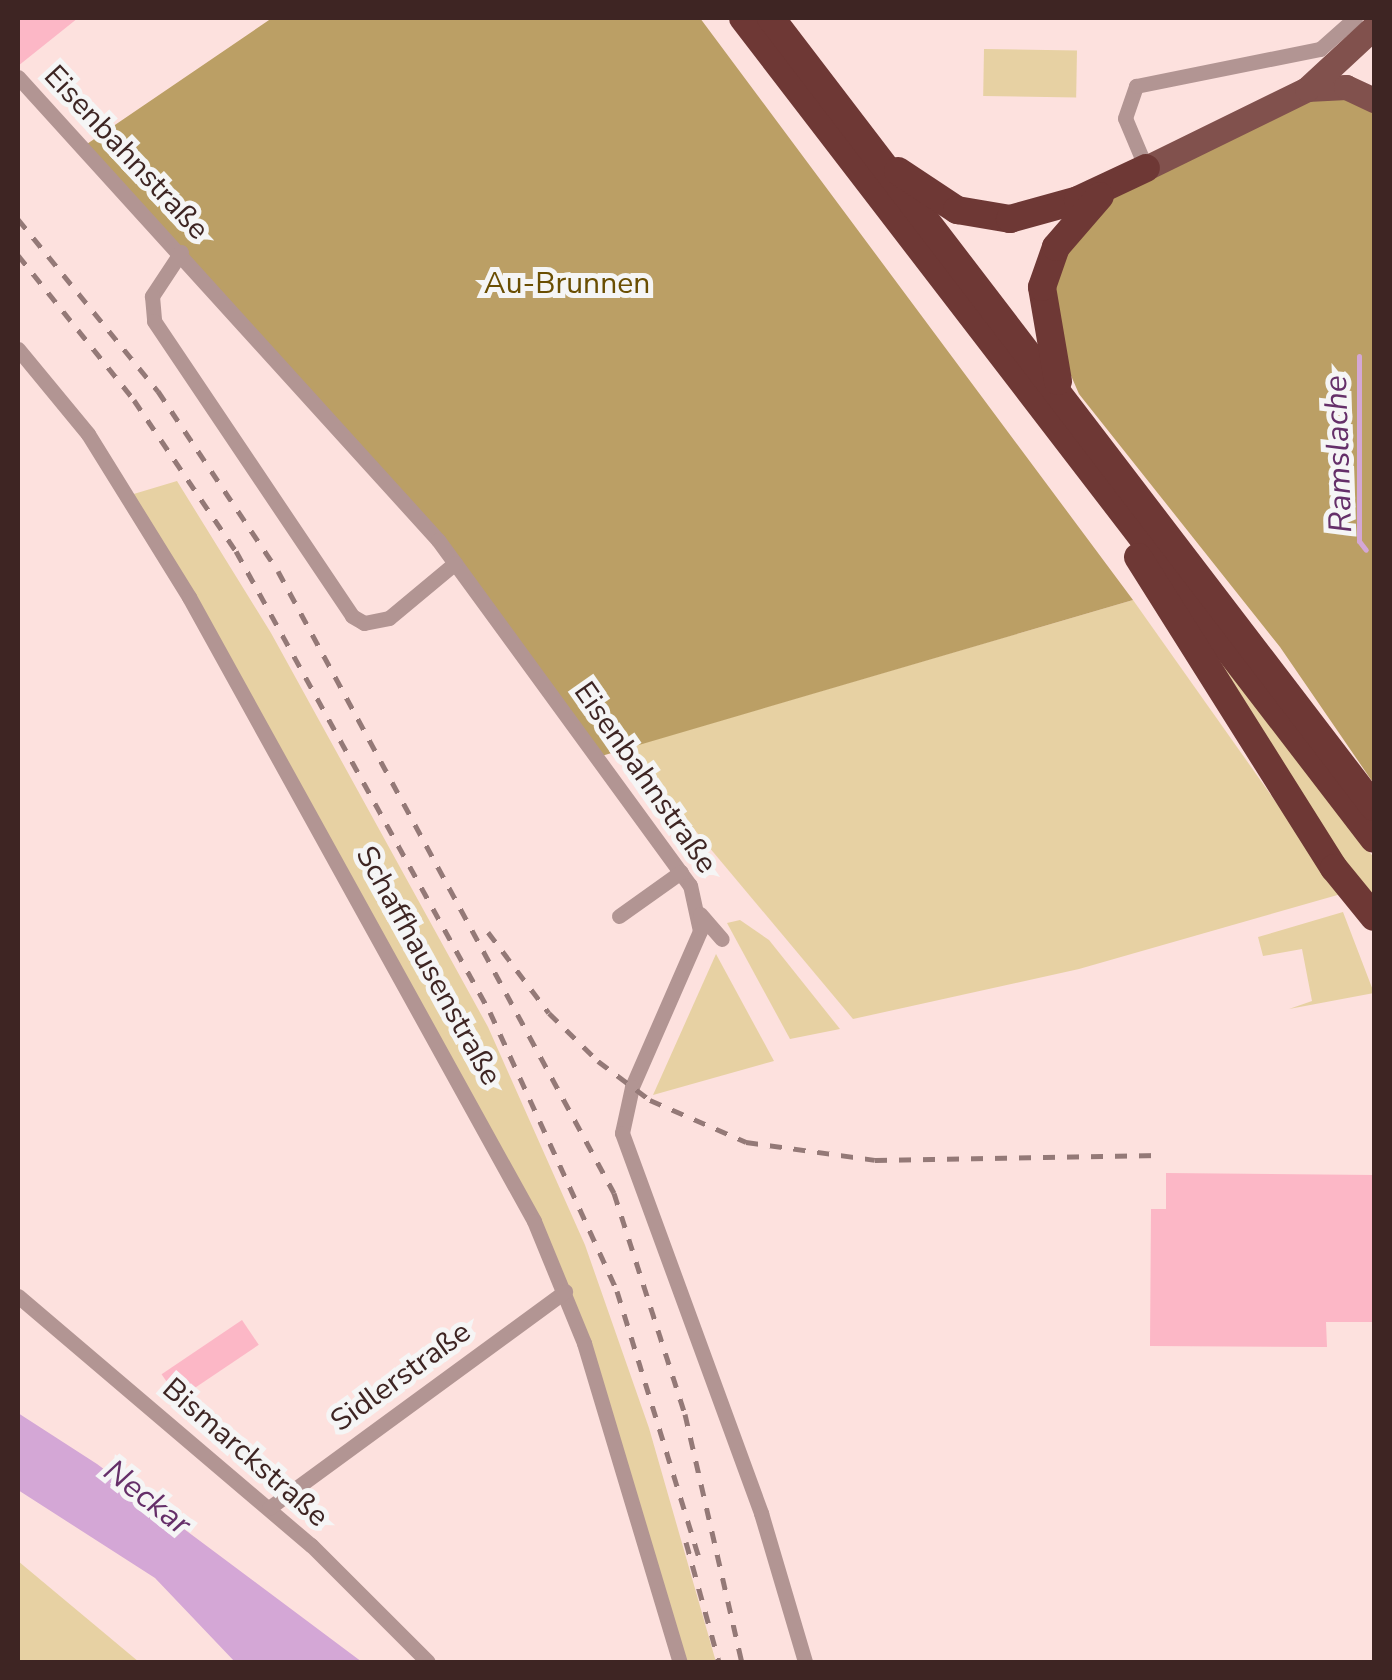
<!DOCTYPE html>
<html>
<head>
<meta charset="utf-8">
<style>
	body { margin:0 }
	#map { position:relative; width:1392px; height:1680px; overflow:hidden; background:#fde1de; font-family:"Nunito Sans",sans-serif }
	div>[style] { position:absolute }
	.green>* { inset:0; background:#e7d1a3; transform-origin:0 0 }
	.forest>* { inset:0; background:#bb9f65 }
	.water>* { inset:0; background:#d4a7d6 }
	.stream>* { height:5px; margin:-2.5px; padding:0 2.5px; transform-origin:2.5px; border-radius:2.5px; background:#d4a7d6 }
	.building>* { inset:0; background:#fcb7c6; transform-origin:0 0 }
	.street>* { height:15px; margin:-7.5px; padding:0 7.5px; transform-origin:7.5px; border-radius:7.5px; background:#b29593 }
	.primary>* { height:25px; margin:-12.5px; padding:0 12.5px; transform-origin:12.5px; border-radius:12.5px; background:#81514d }
	.highway>* { height:28px; margin:-14px; padding:0 14px; transform-origin:14px; border-radius:14px; background:#6e3835 }
	.rail>* { height:5px; margin-top:-2.5px; transform-origin:0; background:repeating-linear-gradient(90deg,#947977 0 12px,transparent 0 24px) }
	span { translate:-50% -50%; white-space:nowrap; text-align:center; line-height:1.15; -webkit-text-stroke:10px #f5f5f5; paint-order:stroke }
	.street-label { font-size:30px; color:#3e2523 }
	.park-label { font-size:30px; color:#6a4e02 }
	.water-label { font-size:32px; color:#652f69; font-style:italic }
	.frame { position:absolute; inset:0; border:20px solid #3e2523; pointer-events:none }
</style>
</head>
<body>
<div id="map">
	<div class="green">
		<i style="left:984px;top:49px;width:93px;height:47px;rotate:1deg"></i>
		<i style="clip-path:polygon(177px 481px,271px 633px,488px 1027px,585px 1245px,649px 1428px,716px 1662px,680px 1662px,555px 1265px,127px 496px)"></i>
		<i style="clip-path:polygon(1155px 566px,1374px 858px,1374px 905px,1368px 899px)"></i>
		<i style="clip-path:polygon(1133px 600px,1341px 894px,1079px 969px,853px 1019px,626px 748px)"></i>
		<i style="clip-path:polygon(1343px 912px,1374px 993px,1289px 1009px,1312px 1001px,1302px 949px,1263px 956px,1258px 937px)"></i>
		<i style="clip-path:polygon(740px 920px,769px 940px,840px 1029px,790px 1039px,727px 923px)"></i>
		<i style="clip-path:polygon(716px 954px,774px 1061px,653px 1095px)"></i>
		<i style="clip-path:polygon(18px 1561px,139px 1662px,18px 1662px)"></i>
	</div>
	<div class="forest">
		<i style="clip-path:polygon(272px 18px,700px 18px,1133px 600px,598px 757px,438px 540px,84px 146px)"></i>
		<i style="clip-path:polygon(1286px 98px,1374px 100px,1374px 784px,1280px 647px,1079px 394px,1040px 304px,1042px 287px,1107px 189px)"></i>
	</div>
	<div class="water">
		<i style="clip-path:polygon(18px 1413px,97px 1464px,362px 1662px,235px 1662px,155px 1578px,18px 1490px)"></i>
	</div>
	<div class="stream">
		<i style="left:1359px;top:356px;width:185px;rotate:90deg"></i>
		<i style="left:1359px;top:541px;width:11px;rotate:52deg"></i>
	</div>
	<div class="building">
		<i style="clip-path:polygon(18px 18px,78px 18px,18px 66px)"></i>
		<i style="clip-path:polygon(1166px 1173px,1374px 1175px,1374px 1322px,1326px 1322px,1327px 1347px,1150px 1346px,1151px 1209px,1166px 1209px)"></i>
		<i style="left:242px;top:1320px;width:30px;height:97px;rotate:56deg"></i>
	</div>
	<div class="street">
		<i style="left:18px;top:77px;width:625px;rotate:47.79deg"></i>
		<i style="left:438px;top:540px;width:427px;rotate:53.9deg"></i>
		<i style="left:690px;top:885px;width:47px;rotate:77.7deg"></i>
		<i style="left:700px;top:931px;width:170px;rotate:113.6deg"></i>
		<i style="left:632px;top:1087px;width:47px;rotate:102.3deg"></i>
		<i style="left:622px;top:1133px;width:405px;rotate:69.9deg"></i>
		<i style="left:761px;top:1513px;width:155px;rotate:73.5deg"></i>
		<i style="left:1146px;top:168px;width:54px;rotate:-112.8deg"></i>
		<i style="left:1125px;top:118px;width:34px;rotate:-71deg"></i>
		<i style="left:1136px;top:86px;width:188px;rotate:-11.4deg"></i>
		<i style="left:1320px;top:49px;width:47px;rotate:-41.5deg"></i>
		<i style="left:181px;top:252px;width:53px;rotate:123.4deg"></i>
		<i style="left:152px;top:296px;width:25px;rotate:85deg"></i>
		<i style="left:154px;top:321px;width:355px;rotate:56.1deg"></i>
		<i style="left:352px;top:616px;width:14px;rotate:30deg"></i>
		<i style="left:364px;top:623px;width:25px;rotate:-11deg"></i>
		<i style="left:389px;top:618px;width:86px;rotate:-39.8deg"></i>
		<i style="left:18px;top:349px;width:110px;rotate:50.5deg"></i>
		<i style="left:88px;top:434px;width:192px;rotate:58.2deg"></i>
		<i style="left:189px;top:597px;width:713px;rotate:61.06deg"></i>
		<i style="left:534px;top:1221px;width:132px;rotate:67.7deg"></i>
		<i style="left:584px;top:1343px;width:333px;rotate:73.3deg"></i>
		<i style="left:700px;top:914px;width:33px;rotate:49deg"></i>
		<i style="left:619px;top:916px;width:76px;rotate:-35.4deg"></i>
		<i style="left:18px;top:1296px;width:385px;rotate:40.4deg"></i>
		<i style="left:311px;top:1545px;width:165px;rotate:45deg"></i>
		<i style="left:269px;top:1508px;width:367px;rotate:-36.2deg"></i>
	</div>
	<div class="primary">
		<i style="left:1307px;top:89px;width:39px;rotate:-3deg"></i>
		<i style="left:1346px;top:87px;width:31px;rotate:25deg"></i>
		<i style="left:1146px;top:168px;width:179px;rotate:-26.1deg"></i>
		<i style="left:1307px;top:89px;width:91px;rotate:-42.8deg"></i>
	</div>
	<div class="highway">
		<i style="left:743px;top:18px;width:1035px;rotate:52.46deg"></i>
		<i style="left:771px;top:18px;width:993px;rotate:52.61deg"></i>
		<i style="left:898px;top:171px;width:71px;rotate:33.5deg"></i>
		<i style="left:957px;top:210px;width:54px;rotate:9.6deg"></i>
		<i style="left:1010px;top:219px;width:71px;rotate:-15.6deg"></i>
		<i style="left:1078px;top:200px;width:75px;rotate:-25.2deg"></i>
		<i style="left:1058px;top:381px;width:95px;rotate:-99.7deg"></i>
		<i style="left:1042px;top:287px;width:42px;rotate:-70.7deg"></i>
		<i style="left:1056px;top:247px;width:67px;rotate:-49.2deg"></i>
		<i style="left:1138px;top:557px;width:368px;rotate:57.8deg"></i>
		<i style="left:1334px;top:868px;width:63px;rotate:50.8deg"></i>
	</div>
	<div class="rail">
		<i style="left:18px;top:219px;width:222px;rotate:50.9deg"></i>
		<i style="left:158px;top:391px;width:216px;rotate:56.3deg"></i>
		<i style="left:278px;top:571px;width:707px;rotate:61.62deg"></i>
		<i style="left:614px;top:1193px;width:232px;rotate:72.2deg"></i>
		<i style="left:685px;top:1414px;width:254px;rotate:77.1deg"></i>
		<i style="left:18px;top:255px;width:186px;rotate:51.3deg"></i>
		<i style="left:134px;top:400px;width:182px;rotate:56deg"></i>
		<i style="left:236px;top:551px;width:526px;rotate:61.15deg"></i>
		<i style="left:490px;top:1012px;width:307px;rotate:65.5deg"></i>
		<i style="left:617px;top:1291px;width:278px;rotate:72.9deg"></i>
		<i style="left:488px;top:932px;width:101px;rotate:53deg"></i>
		<i style="left:549px;top:1013px;width:69px;rotate:44.4deg"></i>
		<i style="left:598px;top:1061px;width:65px;rotate:36.9deg"></i>
		<i style="left:650px;top:1100px;width:105px;rotate:23.6deg"></i>
		<i style="left:746px;top:1142px;width:130px;rotate:7.9deg"></i>
		<i style="left:875px;top:1160px;width:285px;rotate:-1deg"></i>
		<i style="left:686px;top:1542px;width:124px;rotate:74.6deg"></i>
	</div>
	<div class="street-label">
		<span style="left:126px;top:153px;rotate:47deg">Eisenbahnstraße</span>
		<span style="left:645px;top:778px;rotate:55deg">Eisenbahnstraße</span>
		<span style="left:428px;top:966px;rotate:61deg">Schaffhausenstraße</span>
		<span style="left:401px;top:1377px;rotate:-36deg">Sidlerstraße</span>
		<span style="left:245px;top:1453px;rotate:41deg">Bismarckstraße</span>
	</div>
	<div class="park-label">
		<span style="left:567px;top:284px">Au-Brunnen</span>
	</div>
	<div class="water-label">
		<span style="left:1339px;top:454px;rotate:-92deg">Ramslache</span>
		<span style="left:147px;top:1498px;rotate:38deg">Neckar</span>
	</div>
	<div class="frame"></div>
</div>
</body>
</html>
